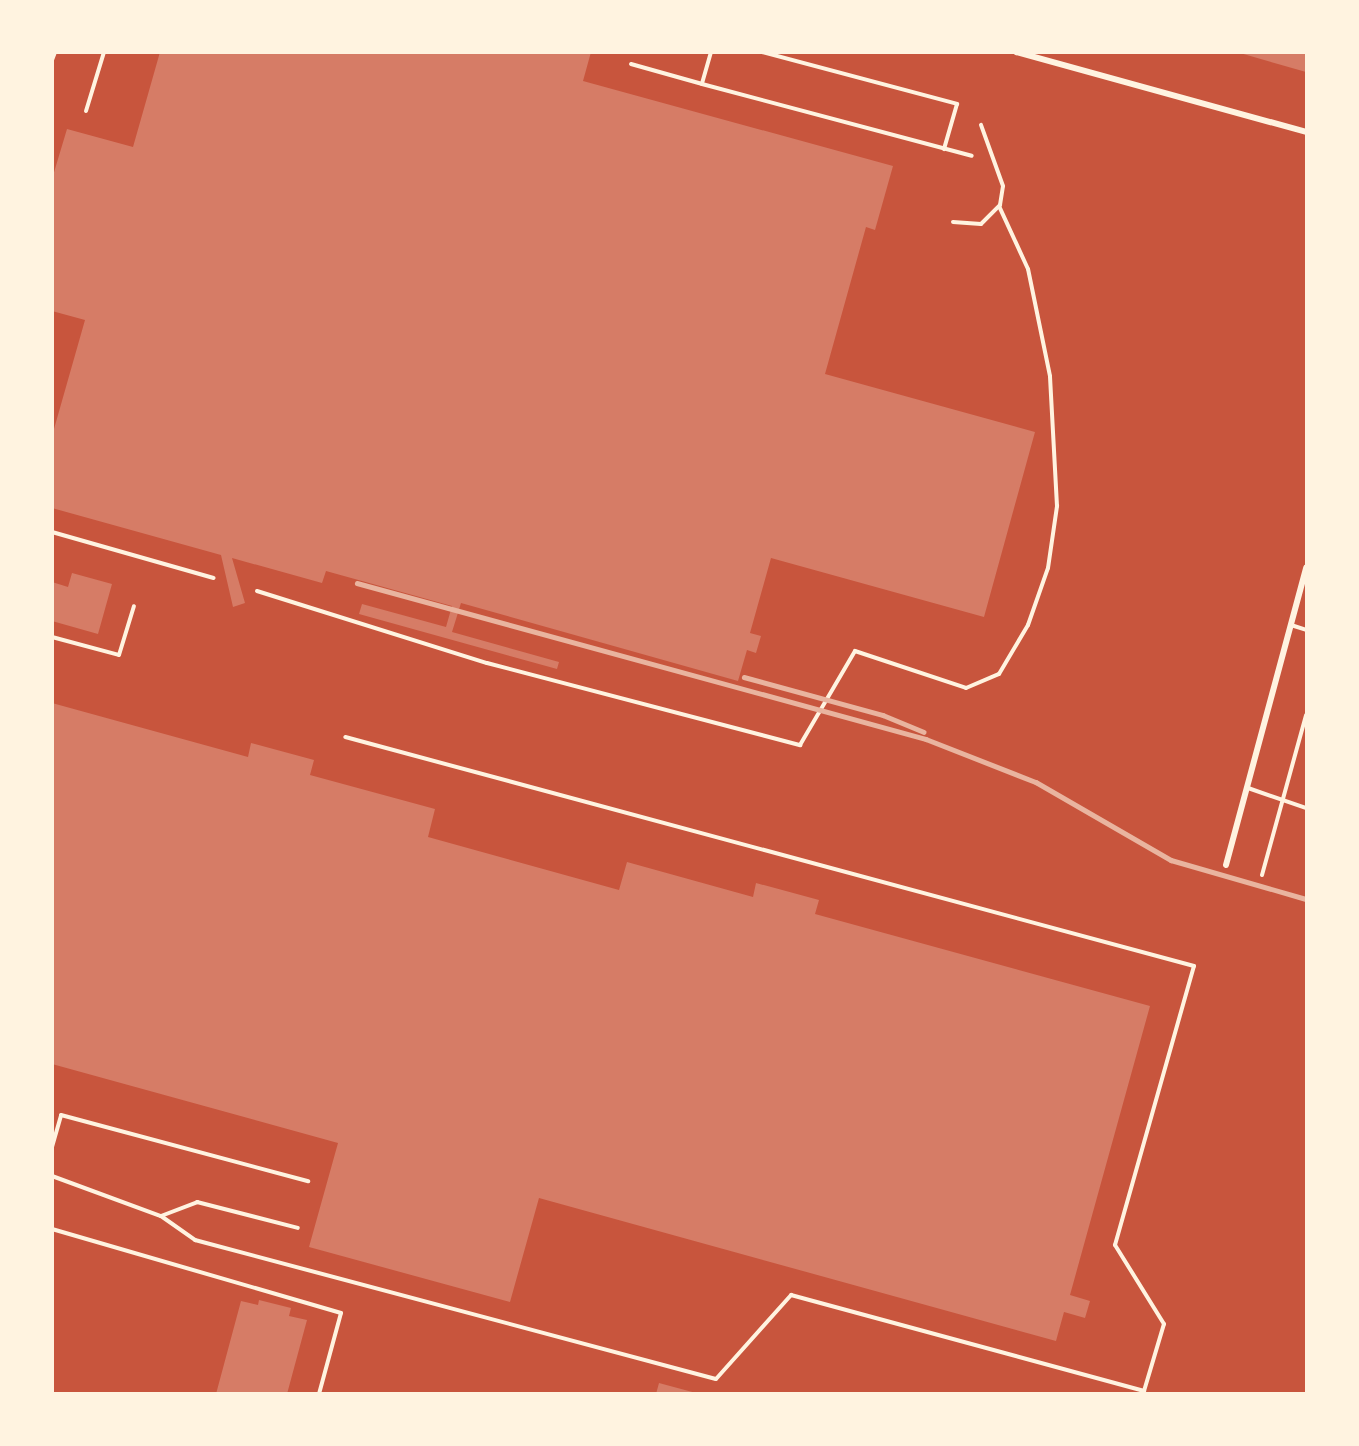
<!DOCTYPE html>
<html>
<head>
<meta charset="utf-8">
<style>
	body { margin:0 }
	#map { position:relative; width:1359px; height:1446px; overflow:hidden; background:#c8553d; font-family:"Fira Sans",sans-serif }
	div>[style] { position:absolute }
	.building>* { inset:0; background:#d67c66 }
	.service>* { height:4px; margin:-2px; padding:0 2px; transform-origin:2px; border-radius:2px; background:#fff3e0 }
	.minor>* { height:6px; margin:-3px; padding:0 3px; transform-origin:3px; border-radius:3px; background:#fff3e0 }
	.rail>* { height:4.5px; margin:-2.25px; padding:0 2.25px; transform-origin:2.25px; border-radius:2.25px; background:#e9b49f }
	span { translate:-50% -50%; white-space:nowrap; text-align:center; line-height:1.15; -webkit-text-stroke:6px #fff3e0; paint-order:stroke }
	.frame { position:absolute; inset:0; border:54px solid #fff3e0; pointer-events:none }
</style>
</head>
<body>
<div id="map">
	<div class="building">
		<i style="clip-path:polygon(160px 52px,591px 52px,583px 81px,893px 166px,875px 230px,866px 227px,825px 374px,1035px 432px,984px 617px,771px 558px,750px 633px,761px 636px,756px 653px,747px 650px,738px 681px,461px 603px,452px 632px,559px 662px,557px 669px,359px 614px,362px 604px,446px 627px,452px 606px,326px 571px,322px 583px,232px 558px,245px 603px,233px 607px,221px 555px,52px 508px,52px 436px,85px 320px,52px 311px,52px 179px,67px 129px,133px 147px)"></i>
		<i style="clip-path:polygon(1240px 52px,1306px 52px,1306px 72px,1240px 53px)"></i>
		<i style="clip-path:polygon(72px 573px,112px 584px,98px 634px,52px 621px,52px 582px,68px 587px)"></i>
		<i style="clip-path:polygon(52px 703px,248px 757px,251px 743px,314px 760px,310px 775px,435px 809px,428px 837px,619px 890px,627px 862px,753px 897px,756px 883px,819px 900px,815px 914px,1150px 1006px,1070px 1295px,1090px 1301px,1085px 1318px,1064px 1312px,1056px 1341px,539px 1198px,510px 1302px,309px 1247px,338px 1143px,52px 1064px)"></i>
		<i style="clip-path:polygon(259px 1300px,291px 1308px,289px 1316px,307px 1320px,287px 1394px,216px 1394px,241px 1301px,258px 1305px)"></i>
		<i style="clip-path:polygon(659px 1383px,696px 1393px,695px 1394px,656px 1394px)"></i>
	</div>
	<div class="service">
		<i style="left:711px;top:52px;width:33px;rotate:106deg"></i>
		<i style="left:702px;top:84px;width:279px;rotate:14.9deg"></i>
		<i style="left:762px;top:52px;width:202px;rotate:14.9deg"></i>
		<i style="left:957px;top:104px;width:47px;rotate:106.1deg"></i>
		<i style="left:52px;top:60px;width:9px;rotate:-69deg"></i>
		<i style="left:631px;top:64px;width:74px;rotate:15.7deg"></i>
		<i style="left:86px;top:111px;width:62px;rotate:-73deg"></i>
		<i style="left:953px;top:222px;width:28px;rotate:4deg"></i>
		<i style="left:981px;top:224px;width:27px;rotate:-45deg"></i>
		<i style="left:1000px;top:205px;width:19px;rotate:-81deg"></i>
		<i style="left:1003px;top:186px;width:65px;rotate:-109.8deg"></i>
		<i style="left:52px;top:532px;width:168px;rotate:15.9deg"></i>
		<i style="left:257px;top:591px;width:241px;rotate:17.4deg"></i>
		<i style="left:487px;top:663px;width:324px;rotate:14.7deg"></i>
		<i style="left:800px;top:745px;width:109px;rotate:-59.7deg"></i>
		<i style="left:855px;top:651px;width:117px;rotate:18.4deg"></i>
		<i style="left:966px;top:688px;width:36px;rotate:-23deg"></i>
		<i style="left:999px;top:674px;width:57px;rotate:-59.4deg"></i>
		<i style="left:1028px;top:625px;width:60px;rotate:-70.7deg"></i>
		<i style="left:1048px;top:568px;width:63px;rotate:-81.7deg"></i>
		<i style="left:1057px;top:506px;width:130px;rotate:-93.1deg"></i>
		<i style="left:1050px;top:376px;width:109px;rotate:-101.6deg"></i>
		<i style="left:1028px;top:269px;width:69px;rotate:-114.7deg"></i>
		<i style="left:1291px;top:625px;width:16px;rotate:18deg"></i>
		<i style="left:52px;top:637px;width:69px;rotate:15deg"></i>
		<i style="left:119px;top:655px;width:51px;rotate:-73deg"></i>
		<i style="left:1248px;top:788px;width:61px;rotate:19deg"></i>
		<i style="left:1262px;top:875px;width:166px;rotate:-74.6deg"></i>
		<i style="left:52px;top:1147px;width:33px;rotate:-74deg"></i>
		<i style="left:61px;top:1115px;width:256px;rotate:15deg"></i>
		<i style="left:52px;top:1176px;width:116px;rotate:20.2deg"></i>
		<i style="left:161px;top:1216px;width:42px;rotate:35.2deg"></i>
		<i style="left:195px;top:1240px;width:539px;rotate:14.94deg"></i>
		<i style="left:716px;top:1379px;width:113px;rotate:-48.2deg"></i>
		<i style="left:791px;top:1295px;width:366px;rotate:15.2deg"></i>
		<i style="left:1144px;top:1391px;width:70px;rotate:-73.4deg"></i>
		<i style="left:1164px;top:1324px;width:93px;rotate:-121.8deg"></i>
		<i style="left:1115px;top:1245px;width:290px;rotate:-74.2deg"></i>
		<i style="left:1194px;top:966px;width:879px;rotate:-164.9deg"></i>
		<i style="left:161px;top:1216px;width:39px;rotate:-21deg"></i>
		<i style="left:197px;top:1202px;width:104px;rotate:14.4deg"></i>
		<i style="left:52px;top:1229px;width:301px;rotate:16.2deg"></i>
		<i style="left:341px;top:1313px;width:84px;rotate:105.2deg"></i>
	</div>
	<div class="minor">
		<i style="left:1016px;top:52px;width:301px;rotate:15.4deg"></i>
		<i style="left:1226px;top:865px;width:308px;rotate:-74.9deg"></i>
	</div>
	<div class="rail">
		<i style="left:357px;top:583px;width:590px;rotate:15.33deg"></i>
		<i style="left:926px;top:739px;width:118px;rotate:21.4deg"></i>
		<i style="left:1036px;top:782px;width:156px;rotate:30deg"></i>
		<i style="left:1171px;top:860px;width:141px;rotate:16.1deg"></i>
		<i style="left:744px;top:677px;width:144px;rotate:15.3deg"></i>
		<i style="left:883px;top:715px;width:44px;rotate:22.5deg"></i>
	</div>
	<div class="frame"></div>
</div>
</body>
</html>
